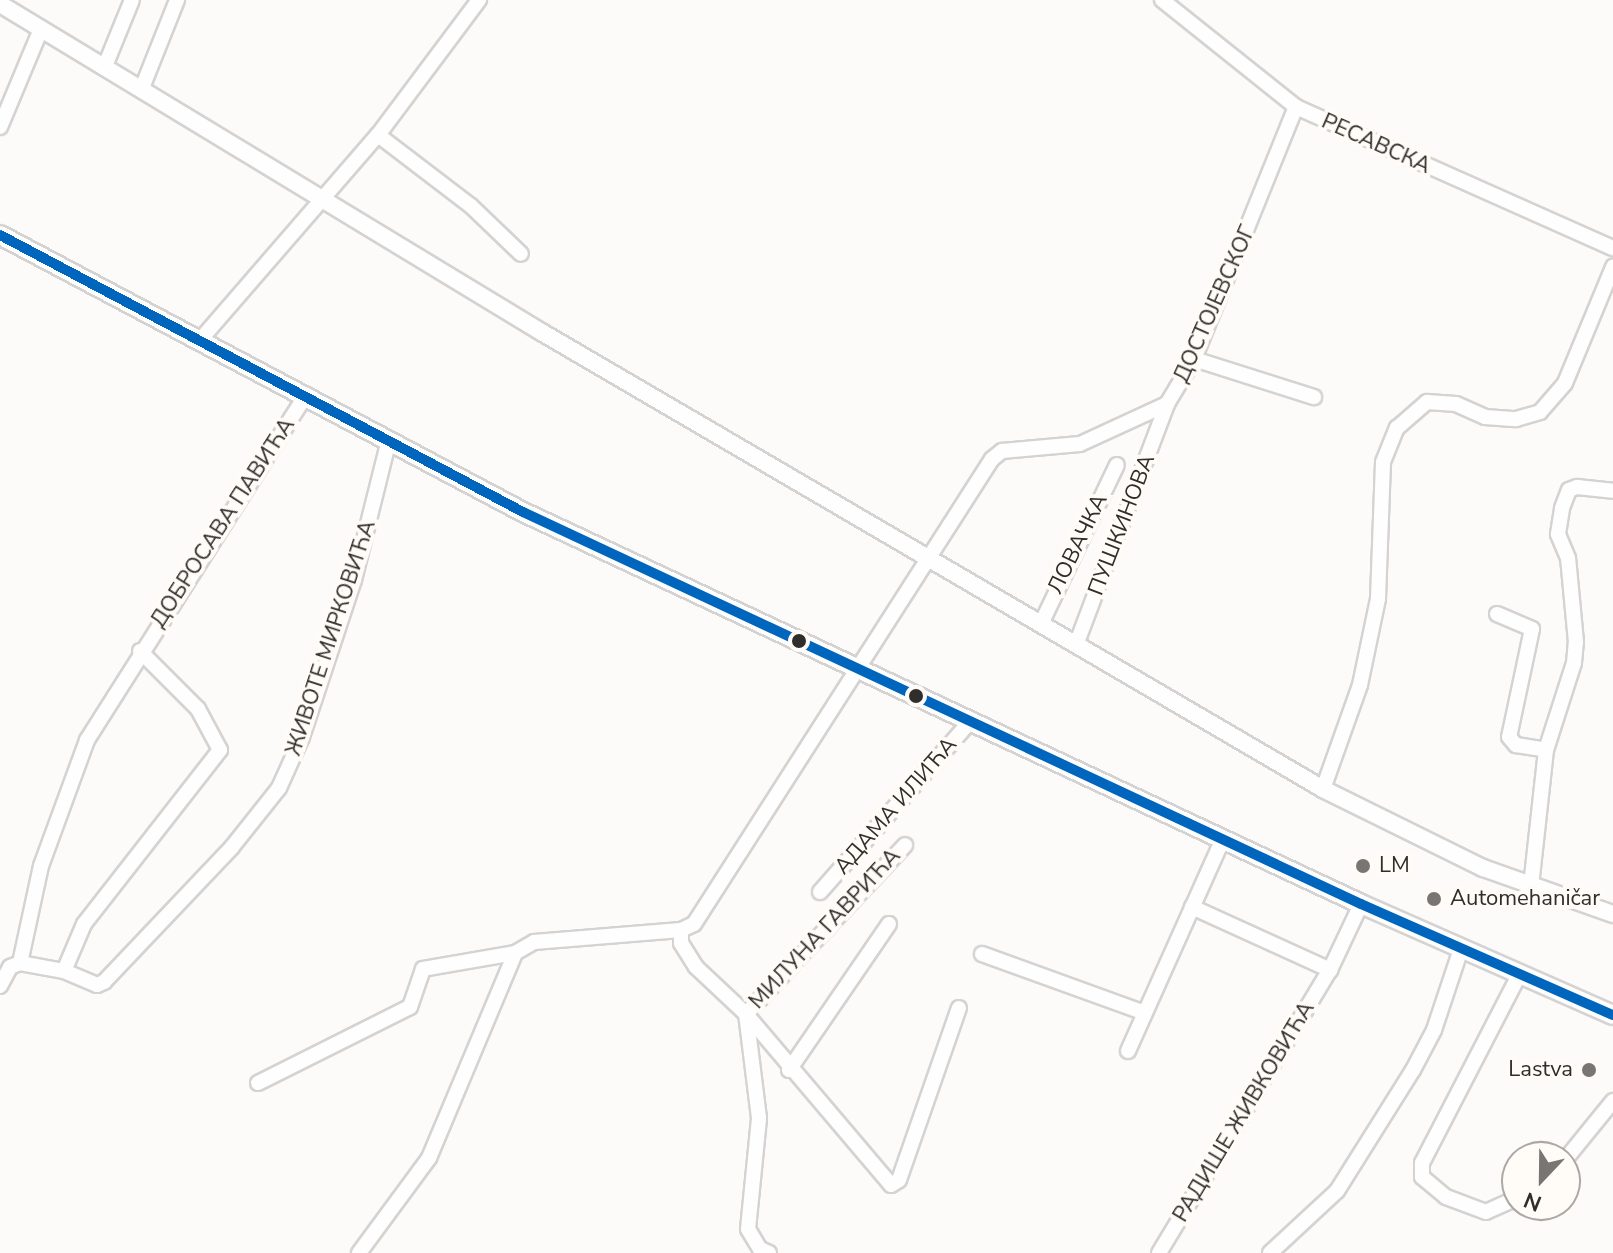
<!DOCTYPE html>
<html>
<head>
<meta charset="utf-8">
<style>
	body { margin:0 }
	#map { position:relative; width:1613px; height:1253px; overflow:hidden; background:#fdfbf9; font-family:"Nunito Sans",sans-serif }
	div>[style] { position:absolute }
	.roads { filter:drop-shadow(2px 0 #d5d3d1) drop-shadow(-2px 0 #d5d3d1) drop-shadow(0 2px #d5d3d1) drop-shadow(0 -2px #d5d3d1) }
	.minor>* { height:14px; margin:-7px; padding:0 7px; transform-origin:7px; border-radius:7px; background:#fffefe }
	.tertiary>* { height:16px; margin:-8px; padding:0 8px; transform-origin:8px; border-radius:8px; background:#fffefe }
	.secondary>* { height:18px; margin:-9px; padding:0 9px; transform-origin:9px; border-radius:9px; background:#fffefe }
	.bus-1>* { height:10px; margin:-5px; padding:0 5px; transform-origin:5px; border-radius:5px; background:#0065bd }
	.dots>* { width:22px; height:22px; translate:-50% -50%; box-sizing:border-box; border:4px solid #fffbf7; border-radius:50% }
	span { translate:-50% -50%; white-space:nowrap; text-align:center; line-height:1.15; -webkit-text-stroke:8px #fffbf7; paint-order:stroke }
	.street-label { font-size:22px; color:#302e2b }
	.poi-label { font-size:22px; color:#302e2b }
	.left { translate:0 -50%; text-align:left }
	.right { translate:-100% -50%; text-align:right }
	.north { position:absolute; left:1501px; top:1141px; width:80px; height:80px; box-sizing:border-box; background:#fffbf7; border:2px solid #aca9a5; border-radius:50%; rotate:202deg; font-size:22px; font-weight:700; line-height:32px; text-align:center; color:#302e2b }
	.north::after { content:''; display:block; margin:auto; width:28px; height:36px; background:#787673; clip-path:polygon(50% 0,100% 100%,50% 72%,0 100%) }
</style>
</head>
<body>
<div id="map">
	<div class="roads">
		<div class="minor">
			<i style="left:1162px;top:0;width:171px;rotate:38.6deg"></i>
			<i style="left:1296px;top:107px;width:347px;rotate:24deg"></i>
			<i style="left:105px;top:66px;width:71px;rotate:-67.8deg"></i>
			<i style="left:142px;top:88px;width:95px;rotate:-68.3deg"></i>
			<i style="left:0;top:127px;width:106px;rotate:-67.3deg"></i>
			<i style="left:378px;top:135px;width:117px;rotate:37.4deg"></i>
			<i style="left:471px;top:206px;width:69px;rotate:43.8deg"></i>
			<i style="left:201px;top:339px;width:270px;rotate:-49.1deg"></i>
			<i style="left:378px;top:135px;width:169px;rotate:-53.2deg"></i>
			<i style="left:1194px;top:359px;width:126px;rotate:17.6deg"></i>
			<i style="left:1497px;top:614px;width:38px;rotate:23deg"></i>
			<i style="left:1532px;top:629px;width:110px;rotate:102deg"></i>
			<i style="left:1509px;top:737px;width:11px;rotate:49deg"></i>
			<i style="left:1516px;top:745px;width:30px;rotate:9deg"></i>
			<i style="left:1041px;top:624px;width:176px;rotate:-64.5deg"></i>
			<i style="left:1076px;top:645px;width:258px;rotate:-69.3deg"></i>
			<i style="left:1323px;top:789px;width:110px;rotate:-70.4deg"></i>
			<i style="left:1360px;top:685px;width:88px;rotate:-78.2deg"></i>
			<i style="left:1378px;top:599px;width:137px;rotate:-87.9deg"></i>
			<i style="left:1383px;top:462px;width:37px;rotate:-68deg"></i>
			<i style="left:1397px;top:428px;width:40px;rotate:-41deg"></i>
			<i style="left:1427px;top:402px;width:29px;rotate:4deg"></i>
			<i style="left:1456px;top:404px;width:32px;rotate:24deg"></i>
			<i style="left:1485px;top:417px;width:31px;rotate:4deg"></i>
			<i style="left:1516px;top:419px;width:25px;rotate:-16deg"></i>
			<i style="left:1540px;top:412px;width:38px;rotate:-49deg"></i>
			<i style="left:1565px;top:383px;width:126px;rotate:-67.5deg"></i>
			<i style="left:1531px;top:886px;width:137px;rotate:-83.7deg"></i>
			<i style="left:1546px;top:750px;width:91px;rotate:-72.2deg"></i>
			<i style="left:1574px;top:663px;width:21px;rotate:-85deg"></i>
			<i style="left:1576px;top:642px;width:84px;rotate:-95.4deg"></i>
			<i style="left:1568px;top:558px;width:26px;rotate:-113deg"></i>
			<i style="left:1558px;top:534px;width:26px;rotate:-81deg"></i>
			<i style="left:1562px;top:508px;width:19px;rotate:-69deg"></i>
			<i style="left:1569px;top:490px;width:9px;rotate:-21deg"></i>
			<i style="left:1577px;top:487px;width:36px;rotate:6deg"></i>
			<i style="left:820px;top:892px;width:228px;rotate:-48.6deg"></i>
			<i style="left:1192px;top:907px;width:152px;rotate:24.5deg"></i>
			<i style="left:681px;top:930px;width:13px;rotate:90deg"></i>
			<i style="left:681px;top:943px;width:28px;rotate:58deg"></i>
			<i style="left:696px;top:967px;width:69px;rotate:43.2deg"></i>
			<i style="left:746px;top:1014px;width:224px;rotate:49.7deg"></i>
			<i style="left:891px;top:1185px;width:9px;rotate:-32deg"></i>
			<i style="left:899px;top:1180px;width:182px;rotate:-70.8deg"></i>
			<i style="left:982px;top:954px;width:173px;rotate:19.9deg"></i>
			<i style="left:20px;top:963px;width:99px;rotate:-77.8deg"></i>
			<i style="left:41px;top:866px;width:134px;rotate:-69.9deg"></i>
			<i style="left:87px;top:740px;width:409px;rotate:-57.6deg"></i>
			<i style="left:64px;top:971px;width:51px;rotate:-66.9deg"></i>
			<i style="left:84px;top:924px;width:221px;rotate:-52deg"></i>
			<i style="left:220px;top:750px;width:47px;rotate:-118.2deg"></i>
			<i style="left:198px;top:709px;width:82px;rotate:-135deg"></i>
			<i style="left:0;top:986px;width:21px;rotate:-62deg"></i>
			<i style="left:10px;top:967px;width:11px;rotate:-22deg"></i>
			<i style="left:20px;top:963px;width:45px;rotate:10.3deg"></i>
			<i style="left:64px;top:971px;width:36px;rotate:23deg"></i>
			<i style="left:97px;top:985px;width:8px;rotate:-23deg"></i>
			<i style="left:104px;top:982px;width:186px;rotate:-46.5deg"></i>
			<i style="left:232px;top:847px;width:75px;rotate:-51.5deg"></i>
			<i style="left:279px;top:788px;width:56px;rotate:-65.7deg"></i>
			<i style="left:302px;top:737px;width:165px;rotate:-71.7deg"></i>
			<i style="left:354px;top:580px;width:144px;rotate:-76deg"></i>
			<i style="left:1128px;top:1051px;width:232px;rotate:-65.9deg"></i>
			<i style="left:789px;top:1070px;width:177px;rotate:-55.6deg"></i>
			<i style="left:258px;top:1083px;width:170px;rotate:-26.6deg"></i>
			<i style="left:410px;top:1007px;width:40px;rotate:-71.1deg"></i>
			<i style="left:423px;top:969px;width:93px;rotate:-9.9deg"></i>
			<i style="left:1565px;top:1160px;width:76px;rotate:-50.9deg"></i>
			<i style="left:1517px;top:1198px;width:34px;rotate:156deg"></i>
			<i style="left:1486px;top:1212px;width:43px;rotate:-159.4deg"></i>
			<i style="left:1446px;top:1197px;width:31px;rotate:-140deg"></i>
			<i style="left:1422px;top:1177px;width:14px;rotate:-90deg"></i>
			<i style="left:1422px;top:1163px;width:212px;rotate:-62.7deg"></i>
			<i style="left:359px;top:1253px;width:118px;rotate:-53.6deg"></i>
			<i style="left:429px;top:1158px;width:222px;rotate:-67.2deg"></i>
			<i style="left:515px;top:953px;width:22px;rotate:-30deg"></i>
			<i style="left:534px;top:942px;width:147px;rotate:-4.7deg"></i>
			<i style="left:681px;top:930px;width:14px;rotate:-25deg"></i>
			<i style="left:694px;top:924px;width:552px;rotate:-57.35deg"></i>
			<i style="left:992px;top:459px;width:13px;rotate:-39deg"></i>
			<i style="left:1002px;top:451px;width:78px;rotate:-5.1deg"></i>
			<i style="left:1080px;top:444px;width:96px;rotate:-24.7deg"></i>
			<i style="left:1167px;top:404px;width:52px;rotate:-59deg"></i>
			<i style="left:1194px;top:359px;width:272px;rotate:-68deg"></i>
			<i style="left:769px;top:1253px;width:10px;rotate:-156deg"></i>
			<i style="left:760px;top:1249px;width:23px;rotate:-121deg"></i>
			<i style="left:748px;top:1229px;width:112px;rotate:-84.3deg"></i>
			<i style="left:759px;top:1118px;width:105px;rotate:-97.1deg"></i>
			<i style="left:746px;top:1014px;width:232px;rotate:-46.7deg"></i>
			<i style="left:1159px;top:1253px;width:331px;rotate:-58.9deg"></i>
			<i style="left:1330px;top:970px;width:73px;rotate:-64.8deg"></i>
			<i style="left:1270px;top:1253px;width:91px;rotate:-42.8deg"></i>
			<i style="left:1337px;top:1191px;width:143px;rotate:-57.9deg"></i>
			<i style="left:1413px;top:1070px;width:45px;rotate:-62.3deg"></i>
			<i style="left:1434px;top:1030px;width:85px;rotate:-71.6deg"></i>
		</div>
		<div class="tertiary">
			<i style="left:0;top:4px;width:635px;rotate:31.21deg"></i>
			<i style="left:543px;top:333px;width:904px;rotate:30.31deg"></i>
			<i style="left:1323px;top:789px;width:178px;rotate:26.3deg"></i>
			<i style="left:1483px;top:868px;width:138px;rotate:19.5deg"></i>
		</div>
		<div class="secondary">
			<i style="left:0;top:235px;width:592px;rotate:27.91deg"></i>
			<i style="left:523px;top:512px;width:925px;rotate:25.07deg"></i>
			<i style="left:1361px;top:904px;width:275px;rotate:23.8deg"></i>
		</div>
	</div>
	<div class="bus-1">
		<i style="left:0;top:235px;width:592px;rotate:27.91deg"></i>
		<i style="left:523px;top:512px;width:925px;rotate:25.07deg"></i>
		<i style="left:1361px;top:904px;width:275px;rotate:23.8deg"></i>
	</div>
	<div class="dots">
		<i style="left:799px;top:641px;background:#302e2b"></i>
		<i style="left:916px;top:696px;background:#302e2b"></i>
		<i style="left:1363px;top:866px;background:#787673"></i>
		<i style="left:1434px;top:899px;background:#787673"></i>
		<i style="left:1589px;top:1070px;background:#787673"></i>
	</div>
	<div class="street-label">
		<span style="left:1376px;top:144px;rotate:24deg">РЕСАВСКА</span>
		<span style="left:1215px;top:304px;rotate:-66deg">ДОСТОЈЕВСКОГ</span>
		<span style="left:223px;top:523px;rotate:-57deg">ДОБРОСАВА ПАВИЋА</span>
		<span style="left:1122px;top:525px;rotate:-69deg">ПУШКИНОВА</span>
		<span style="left:1078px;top:544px;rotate:-64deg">ЛОВАЧКА</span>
		<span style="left:331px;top:638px;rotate:-72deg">ЖИВОТЕ МИРКОВИЋА</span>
		<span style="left:896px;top:806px;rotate:-49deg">АДАМА ИЛИЋА</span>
		<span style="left:825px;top:929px;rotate:-47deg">МИЛУНА ГАВРИЋА</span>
		<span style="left:1244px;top:1112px;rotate:-59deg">РАДИШЕ ЖИВКОВИЋА</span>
	</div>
	<div class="poi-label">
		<span class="left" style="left:1379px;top:866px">LM</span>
		<span class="left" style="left:1450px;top:899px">Automehaničar</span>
		<span class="right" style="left:1573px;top:1070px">Lastva</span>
	</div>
	<div class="north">N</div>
</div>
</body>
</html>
